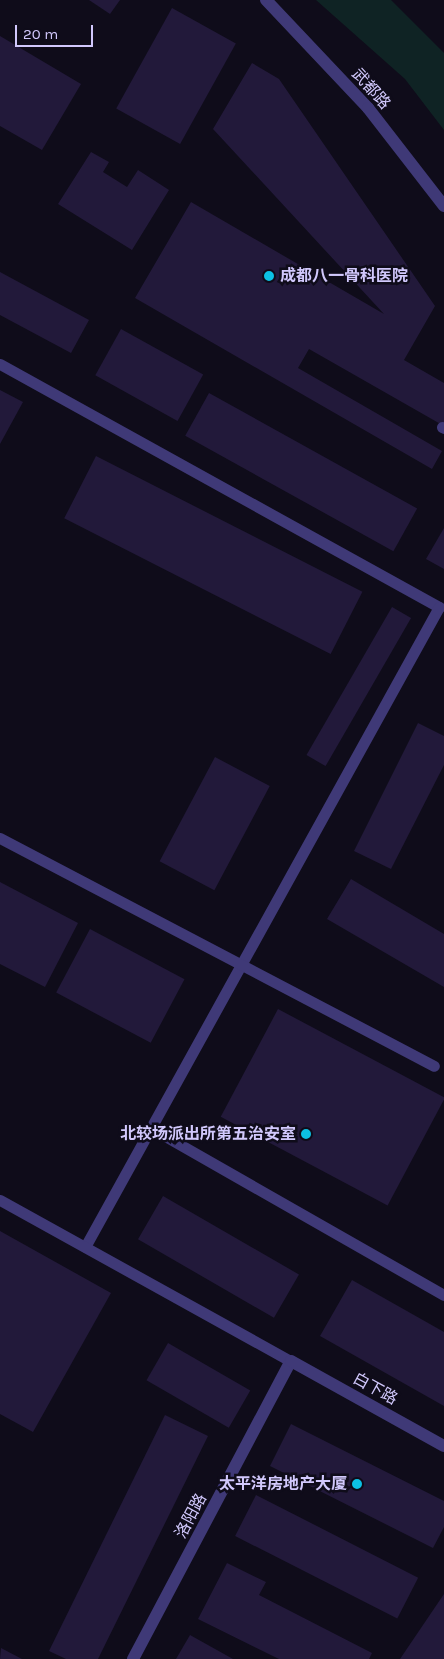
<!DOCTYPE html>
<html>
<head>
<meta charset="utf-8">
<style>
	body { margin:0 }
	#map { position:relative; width:444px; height:1659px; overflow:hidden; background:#0f0c1a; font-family:Karla,"Noto Sans SC",sans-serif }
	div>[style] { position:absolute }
	.green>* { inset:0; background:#0f2324 }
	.building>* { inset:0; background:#22193a; transform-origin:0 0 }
	.service>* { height:11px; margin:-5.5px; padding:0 5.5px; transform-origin:5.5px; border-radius:5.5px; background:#3f3977 }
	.minor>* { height:12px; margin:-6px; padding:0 6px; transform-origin:6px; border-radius:6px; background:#3f3977 }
	.tertiary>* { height:12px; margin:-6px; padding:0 6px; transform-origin:6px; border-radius:6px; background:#3f3977 }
	.dots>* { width:14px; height:14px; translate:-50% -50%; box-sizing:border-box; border:2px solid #0f0c1a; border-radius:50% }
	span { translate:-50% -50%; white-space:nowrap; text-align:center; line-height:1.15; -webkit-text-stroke:5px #0f0c1a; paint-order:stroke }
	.street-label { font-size:16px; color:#d1c8fc }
	.poi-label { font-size:16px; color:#d1c8fc; font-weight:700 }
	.left { translate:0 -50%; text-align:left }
	.right { translate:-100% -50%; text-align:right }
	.scale { position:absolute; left:15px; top:25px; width:78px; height:22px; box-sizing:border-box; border:2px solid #d1c8fc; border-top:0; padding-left:6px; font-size:15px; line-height:18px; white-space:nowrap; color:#d1c8fc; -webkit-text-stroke:4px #0f0c1a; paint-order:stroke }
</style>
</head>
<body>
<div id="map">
	<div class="green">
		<i style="clip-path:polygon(316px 0,391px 0,444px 53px,444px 130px,405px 79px)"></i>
	</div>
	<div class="building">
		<i style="clip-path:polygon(89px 0,120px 0,110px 14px)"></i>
		<i style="left:172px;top:8px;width:73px;height:115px;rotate:29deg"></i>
		<i style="clip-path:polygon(0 36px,81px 84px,42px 150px,0 126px)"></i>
		<i style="clip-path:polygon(252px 63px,279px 79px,435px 306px,404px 360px,444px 383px,444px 426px,309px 349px,298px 368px,442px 451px,432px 469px,135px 298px,191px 202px,384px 314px,213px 129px)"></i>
		<i style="clip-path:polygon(91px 152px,109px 162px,103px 172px,127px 187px,138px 170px,169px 190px,132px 250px,58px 204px)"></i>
		<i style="clip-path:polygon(0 272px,89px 320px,71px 353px,0 315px)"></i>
		<i style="left:121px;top:329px;width:94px;height:53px;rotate:29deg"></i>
		<i style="clip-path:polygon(0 390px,23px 402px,0 444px)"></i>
		<i style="left:209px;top:393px;width:238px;height:49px;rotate:29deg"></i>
		<i style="left:96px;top:456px;width:299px;height:70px;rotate:27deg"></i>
		<i style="clip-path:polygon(444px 528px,444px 569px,426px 559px)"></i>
		<i style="left:392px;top:607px;width:22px;height:171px;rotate:30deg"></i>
		<i style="clip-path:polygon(418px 723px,444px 736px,444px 765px,391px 869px,354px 851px)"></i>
		<i style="left:215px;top:757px;width:62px;height:118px;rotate:28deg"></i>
		<i style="clip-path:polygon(351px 879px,444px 934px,444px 987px,327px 919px)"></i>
		<i style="clip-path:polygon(0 882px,78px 923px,45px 987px,0 964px)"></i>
		<i style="left:90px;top:929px;width:107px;height:72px;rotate:28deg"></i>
		<i style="left:278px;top:1009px;width:189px;height:122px;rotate:28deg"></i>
		<i style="left:163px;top:1196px;width:157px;height:50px;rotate:30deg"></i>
		<i style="clip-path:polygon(0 1231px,111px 1293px,33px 1432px,0 1414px)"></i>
		<i style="clip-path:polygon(352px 1280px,444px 1332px,444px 1406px,320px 1336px)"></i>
		<i style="left:168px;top:1343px;width:95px;height:43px;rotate:30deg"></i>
		<i style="clip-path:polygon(165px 1415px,208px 1436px,98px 1659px,66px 1659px,49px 1651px)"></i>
		<i style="clip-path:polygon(291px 1424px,444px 1501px,444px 1527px,433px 1548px,270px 1466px)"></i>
		<i style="left:256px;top:1495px;width:182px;height:46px;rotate:27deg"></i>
		<i style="clip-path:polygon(227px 1563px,266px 1582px,259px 1595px,372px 1653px,369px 1659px,279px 1659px,198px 1619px)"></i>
		<i style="clip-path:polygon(444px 1594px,444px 1659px,400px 1659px)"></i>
		<i style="clip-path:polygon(190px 1635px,233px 1659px,176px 1659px)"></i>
		<i style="clip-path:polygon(1px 1648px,22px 1659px,0 1659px)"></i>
	</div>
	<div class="service">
		<i style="left:0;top:364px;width:502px;rotate:28.97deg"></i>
		<i style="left:439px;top:607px;width:731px;rotate:118.95deg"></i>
		<i style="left:442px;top:427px;width:2px;rotate:27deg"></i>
		<i style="left:0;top:838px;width:490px;rotate:27.7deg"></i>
		<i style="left:151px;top:1128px;width:337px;rotate:29.7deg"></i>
		<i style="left:0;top:1200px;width:333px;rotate:29deg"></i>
	</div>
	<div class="minor">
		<i style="left:133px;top:1659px;width:337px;rotate:-62.1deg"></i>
		<i style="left:291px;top:1361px;width:175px;rotate:29.1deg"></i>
	</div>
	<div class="tertiary">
		<i style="left:266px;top:0;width:149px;rotate:46.6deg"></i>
		<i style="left:368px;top:108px;width:124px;rotate:52.2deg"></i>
	</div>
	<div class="dots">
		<i style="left:269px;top:276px;background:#0cc1e4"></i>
		<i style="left:306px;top:1134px;background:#0cc1e4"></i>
		<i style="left:357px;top:1484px;background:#0cc1e4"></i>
	</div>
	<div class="street-label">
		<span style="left:371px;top:89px;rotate:48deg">武都路</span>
		<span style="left:375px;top:1389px;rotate:29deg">白下路</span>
		<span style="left:191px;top:1516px;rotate:-62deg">洛阳路</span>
	</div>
	<div class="poi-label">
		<span class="left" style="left:280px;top:276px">成都八一骨科医院</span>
		<span class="right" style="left:296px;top:1134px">北较场派出所第五治安室</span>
		<span class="right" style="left:347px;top:1484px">太平洋房地产大厦</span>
	</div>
	<div class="scale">20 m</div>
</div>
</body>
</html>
